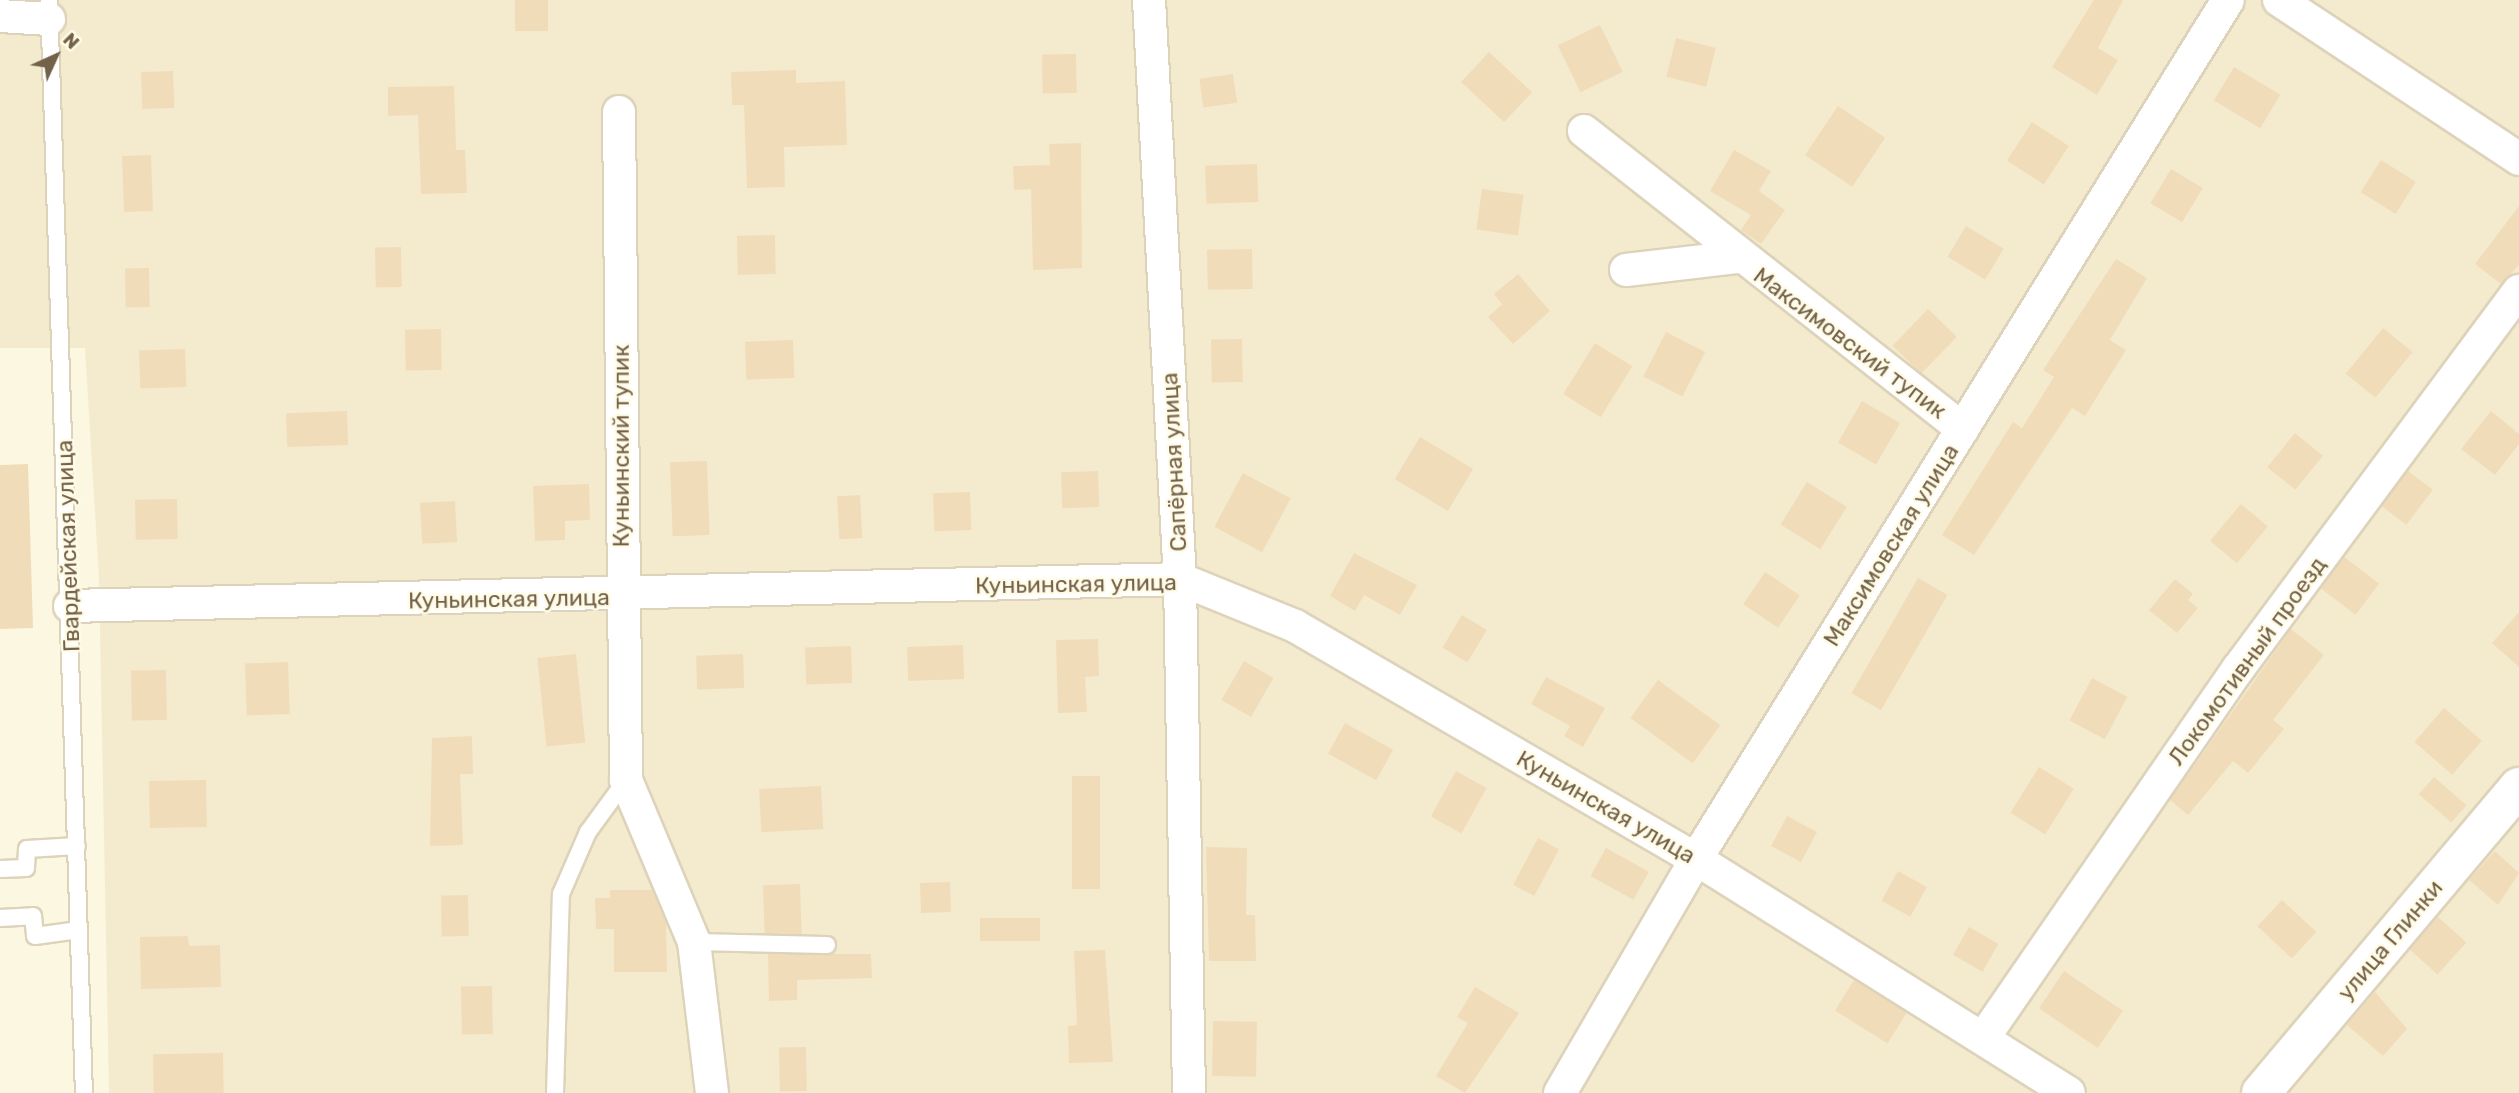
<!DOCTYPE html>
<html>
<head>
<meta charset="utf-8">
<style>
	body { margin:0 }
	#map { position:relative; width:2519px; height:1093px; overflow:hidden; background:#fcf7e1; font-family:Rubik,sans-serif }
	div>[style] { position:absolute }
	.residential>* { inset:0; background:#f4ebcf }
	.building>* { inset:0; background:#f1dcb9; transform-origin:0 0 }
	.roads { filter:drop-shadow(2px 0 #ddd3ba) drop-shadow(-2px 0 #ddd3ba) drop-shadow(0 2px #ddd3ba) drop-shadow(0 -2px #ddd3ba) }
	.service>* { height:16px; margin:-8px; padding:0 8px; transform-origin:8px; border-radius:8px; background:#fff }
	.minor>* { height:32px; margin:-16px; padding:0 16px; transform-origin:16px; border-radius:16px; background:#fff }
	.tertiary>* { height:38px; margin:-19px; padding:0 19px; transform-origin:19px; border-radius:19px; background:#fff }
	span { translate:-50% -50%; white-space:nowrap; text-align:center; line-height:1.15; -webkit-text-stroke:5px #fffbe7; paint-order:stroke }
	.street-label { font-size:23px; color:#736148 }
	.north { position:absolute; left:21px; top:21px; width:70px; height:70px; -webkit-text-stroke:5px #fffbe7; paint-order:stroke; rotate:45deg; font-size:19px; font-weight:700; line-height:28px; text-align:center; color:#736148 }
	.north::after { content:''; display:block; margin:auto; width:24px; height:32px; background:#736148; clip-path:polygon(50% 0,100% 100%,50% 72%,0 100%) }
</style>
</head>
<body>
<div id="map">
	<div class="residential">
		<i style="clip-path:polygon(0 0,2519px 0,2519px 1093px,109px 1093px,99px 579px,85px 348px,0 348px)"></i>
	</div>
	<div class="building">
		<i style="left:515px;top:0;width:33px;height:31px"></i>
		<i style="clip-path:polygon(2094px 0,2123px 0,2098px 48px,2118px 60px,2097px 95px,2052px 67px)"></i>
		<i style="left:1600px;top:25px;width:52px;height:47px;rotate:64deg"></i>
		<i style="left:1676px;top:38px;width:41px;height:40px;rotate:14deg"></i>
		<i style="left:1489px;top:52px;width:59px;height:41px;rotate:43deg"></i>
		<i style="left:1076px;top:54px;width:39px;height:34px;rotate:89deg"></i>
		<i style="left:2234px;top:67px;width:54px;height:39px;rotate:31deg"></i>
		<i style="clip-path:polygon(796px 70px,796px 83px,845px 81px,847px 145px,784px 147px,785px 187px,747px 188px,744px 105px,732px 105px,731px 72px)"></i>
		<i style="left:173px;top:71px;width:37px;height:32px;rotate:88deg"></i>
		<i style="left:1233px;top:74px;width:29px;height:34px;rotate:82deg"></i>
		<i style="clip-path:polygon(454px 86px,456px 150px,465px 150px,467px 193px,421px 194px,418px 115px,388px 116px,388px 87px)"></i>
		<i style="left:1838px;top:106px;width:57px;height:59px;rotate:34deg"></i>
		<i style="left:2032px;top:122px;width:44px;height:46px;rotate:33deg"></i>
		<i style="clip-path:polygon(1081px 143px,1082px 268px,1033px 270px,1031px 189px,1014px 190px,1013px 166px,1050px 165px,1049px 144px)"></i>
		<i style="clip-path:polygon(1734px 150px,1771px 171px,1759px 191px,1785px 210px,1761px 244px,1741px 230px,1751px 215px,1710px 191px)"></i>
		<i style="left:151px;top:155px;width:56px;height:29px;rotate:88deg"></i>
		<i style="left:2381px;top:160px;width:41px;height:38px;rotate:32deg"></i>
		<i style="left:1257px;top:164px;width:38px;height:52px;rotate:88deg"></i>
		<i style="left:2171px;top:169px;width:37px;height:40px;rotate:31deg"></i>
		<i style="left:1482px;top:189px;width:42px;height:41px;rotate:8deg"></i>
		<i style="clip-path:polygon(2519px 206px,2519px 265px,2501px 284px,2475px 264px)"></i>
		<i style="left:1966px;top:226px;width:44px;height:36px;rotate:31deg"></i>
		<i style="left:775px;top:235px;width:39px;height:38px;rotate:89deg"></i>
		<i style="left:401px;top:247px;width:40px;height:26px;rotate:89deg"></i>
		<i style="left:1252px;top:249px;width:40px;height:45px;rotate:89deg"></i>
		<i style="clip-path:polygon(2116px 259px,2147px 278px,2110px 340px,2126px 350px,2085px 416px,2072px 408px,1974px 555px,1942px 535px,2013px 422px,2022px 428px,2054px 377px,2043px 370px)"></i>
		<i style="left:149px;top:268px;width:39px;height:24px;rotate:89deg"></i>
		<i style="clip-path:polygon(1518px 274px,1550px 311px,1513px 344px,1488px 317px,1502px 304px,1494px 294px)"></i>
		<i style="left:1928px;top:309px;width:40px;height:51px;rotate:44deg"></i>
		<i style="left:2383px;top:328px;width:38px;height:59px;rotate:39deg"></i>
		<i style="left:441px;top:329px;width:41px;height:36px;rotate:89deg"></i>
		<i style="left:1666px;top:332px;width:44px;height:50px;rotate:27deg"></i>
		<i style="left:1242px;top:339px;width:43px;height:31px;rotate:89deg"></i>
		<i style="left:793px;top:340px;width:38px;height:48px;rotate:88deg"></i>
		<i style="left:1595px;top:343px;width:44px;height:60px;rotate:32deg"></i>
		<i style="left:185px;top:349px;width:38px;height:46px;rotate:88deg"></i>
		<i style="left:1862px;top:401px;width:44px;height:48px;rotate:30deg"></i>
		<i style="left:347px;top:411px;width:34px;height:61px;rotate:88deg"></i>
		<i style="clip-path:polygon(2491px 411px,2519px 434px,2519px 444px,2495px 475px,2461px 449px)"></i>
		<i style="left:2295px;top:433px;width:36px;height:44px;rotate:39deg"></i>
		<i style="left:1420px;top:437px;width:62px;height:49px;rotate:31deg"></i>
		<i style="left:707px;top:461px;width:74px;height:37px;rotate:88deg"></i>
		<i style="clip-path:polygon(28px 464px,33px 628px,0 629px,0 465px)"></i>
		<i style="left:1098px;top:471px;width:36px;height:37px;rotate:88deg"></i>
		<i style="left:2408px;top:471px;width:31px;height:44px;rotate:37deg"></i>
		<i style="left:1243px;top:473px;width:54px;height:61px;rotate:28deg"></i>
		<i style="left:1807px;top:482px;width:47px;height:50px;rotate:32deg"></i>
		<i style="clip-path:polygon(589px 484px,590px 520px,565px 521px,565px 540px,535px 541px,533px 486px)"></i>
		<i style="left:970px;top:492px;width:38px;height:37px;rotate:88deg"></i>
		<i style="left:860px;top:495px;width:43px;height:23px;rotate:87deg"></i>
		<i style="left:177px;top:499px;width:40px;height:42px;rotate:89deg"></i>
		<i style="left:455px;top:501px;width:41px;height:35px;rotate:87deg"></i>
		<i style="left:2241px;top:504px;width:35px;height:48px;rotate:40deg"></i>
		<i style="clip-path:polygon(1354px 553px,1417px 585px,1400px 615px,1364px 595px,1355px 611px,1330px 596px)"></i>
		<i style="left:2344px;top:557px;width:44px;height:39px;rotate:37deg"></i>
		<i style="left:1765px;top:572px;width:42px;height:39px;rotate:34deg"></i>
		<i style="left:1918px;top:578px;width:34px;height:133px;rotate:30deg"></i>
		<i style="clip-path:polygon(2175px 579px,2193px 594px,2188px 600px,2198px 608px,2177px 633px,2149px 610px)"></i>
		<i style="clip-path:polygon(2519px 612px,2519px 667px,2492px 643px)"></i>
		<i style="left:1462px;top:615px;width:29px;height:38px;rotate:31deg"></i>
		<i style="clip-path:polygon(2291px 629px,2324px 655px,2273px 720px,2284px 729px,2248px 773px,2233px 761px,2188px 815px,2170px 800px)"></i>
		<i style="clip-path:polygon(1098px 639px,1099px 676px,1085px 677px,1087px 712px,1058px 713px,1056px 640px)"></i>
		<i style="left:963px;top:645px;width:34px;height:56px;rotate:88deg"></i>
		<i style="left:851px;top:646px;width:37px;height:46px;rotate:88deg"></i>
		<i style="left:576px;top:654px;width:89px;height:39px;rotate:84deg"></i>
		<i style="left:743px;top:654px;width:34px;height:47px;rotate:88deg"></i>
		<i style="left:1244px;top:661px;width:34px;height:45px;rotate:30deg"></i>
		<i style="left:288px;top:662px;width:52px;height:43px;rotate:88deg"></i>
		<i style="left:166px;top:670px;width:50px;height:35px;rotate:89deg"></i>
		<i style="clip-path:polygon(1546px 677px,1605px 708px,1583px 747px,1564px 736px,1570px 726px,1531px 704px)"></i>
		<i style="left:2092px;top:678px;width:40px;height:48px;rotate:28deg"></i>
		<i style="left:1658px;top:680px;width:77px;height:47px;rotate:36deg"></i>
		<i style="left:2444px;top:708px;width:50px;height:45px;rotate:41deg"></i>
		<i style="left:1345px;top:723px;width:55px;height:35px;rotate:29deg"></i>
		<i style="clip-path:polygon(472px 736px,473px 774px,460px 774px,463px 845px,430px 846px,432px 738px)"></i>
		<i style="left:2039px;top:767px;width:41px;height:54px;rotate:32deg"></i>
		<i style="left:1456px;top:771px;width:35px;height:52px;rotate:29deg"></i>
		<i style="left:1100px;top:776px;width:113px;height:28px;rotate:90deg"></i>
		<i style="left:2434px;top:777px;width:43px;height:23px;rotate:41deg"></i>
		<i style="left:206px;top:780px;width:47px;height:57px;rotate:89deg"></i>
		<i style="left:821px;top:786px;width:43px;height:62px;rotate:87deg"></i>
		<i style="left:1787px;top:816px;width:34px;height:34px;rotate:28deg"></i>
		<i style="left:1538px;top:838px;width:24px;height:53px;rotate:28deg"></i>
		<i style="clip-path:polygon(1206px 847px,1247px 848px,1246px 915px,1255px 915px,1256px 961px,1209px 961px)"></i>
		<i style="left:1606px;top:848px;width:49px;height:32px;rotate:29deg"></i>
		<i style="clip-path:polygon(2495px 851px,2519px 873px,2498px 905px,2469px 880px)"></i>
		<i style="left:1898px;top:871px;width:33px;height:34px;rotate:29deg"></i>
		<i style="left:950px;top:882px;width:30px;height:30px;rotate:88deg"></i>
		<i style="left:800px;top:884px;width:50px;height:37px;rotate:88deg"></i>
		<i style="clip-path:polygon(610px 890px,652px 890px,666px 923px,667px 972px,614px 972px,614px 929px,596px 929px,595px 898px,610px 898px)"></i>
		<i style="left:468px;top:895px;width:41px;height:27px;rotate:89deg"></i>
		<i style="left:2282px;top:900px;width:47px;height:36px;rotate:43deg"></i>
		<i style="left:2438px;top:917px;width:38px;height:43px;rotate:42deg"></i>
		<i style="left:1040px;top:918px;width:23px;height:60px;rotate:90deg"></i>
		<i style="left:1969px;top:927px;width:34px;height:32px;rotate:30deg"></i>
		<i style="clip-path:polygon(188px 936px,189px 946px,220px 945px,221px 987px,141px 989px,140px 937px)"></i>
		<i style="clip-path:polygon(1105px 950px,1113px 1062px,1069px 1063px,1068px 1026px,1077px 1025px,1074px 951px)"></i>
		<i style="clip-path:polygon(768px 954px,871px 954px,872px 978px,797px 980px,797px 1000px,769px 1001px)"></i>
		<i style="left:2064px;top:971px;width:71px;height:45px;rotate:34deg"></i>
		<i style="left:1854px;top:980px;width:62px;height:36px;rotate:32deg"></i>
		<i style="left:492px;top:986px;width:48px;height:31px;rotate:89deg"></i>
		<i style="clip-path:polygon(1475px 987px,1519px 1013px,1465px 1093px,1436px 1076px,1468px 1023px,1457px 1017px)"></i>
		<i style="clip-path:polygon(2375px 992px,2407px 1029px,2383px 1056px,2347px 1025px)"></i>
		<i style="left:1213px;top:1021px;width:44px;height:55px;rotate:1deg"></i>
		<i style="left:806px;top:1047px;width:44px;height:27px;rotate:89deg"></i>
		<i style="left:223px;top:1053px;width:40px;height:70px;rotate:89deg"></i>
	</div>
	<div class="roads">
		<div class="service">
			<i style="left:49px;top:0;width:1094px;rotate:88.17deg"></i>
			<i style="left:0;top:869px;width:26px;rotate:-2deg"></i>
			<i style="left:26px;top:868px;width:19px;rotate:-87deg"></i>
			<i style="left:27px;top:849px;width:50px;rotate:-3.4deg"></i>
			<i style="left:0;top:918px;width:33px;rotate:-3deg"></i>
			<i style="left:33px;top:916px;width:20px;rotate:84deg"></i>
			<i style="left:35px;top:936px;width:44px;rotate:-7.8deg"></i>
			<i style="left:694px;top:942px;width:133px;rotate:1.3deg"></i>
			<i style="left:555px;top:1093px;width:199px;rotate:-88.3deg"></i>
			<i style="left:561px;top:894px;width:68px;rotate:-66.5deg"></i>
			<i style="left:588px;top:832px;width:64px;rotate:-53.8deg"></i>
		</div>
		<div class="minor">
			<i style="left:1149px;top:0;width:580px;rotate:86.94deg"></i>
			<i style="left:1180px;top:579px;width:514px;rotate:89deg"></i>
			<i style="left:2279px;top:0;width:288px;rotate:33.5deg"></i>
			<i style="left:0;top:16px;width:49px;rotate:3.5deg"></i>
			<i style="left:619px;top:112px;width:668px;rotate:89.4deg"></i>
			<i style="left:626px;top:780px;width:176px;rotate:67.2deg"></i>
			<i style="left:694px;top:942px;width:152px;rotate:83.2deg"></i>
			<i style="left:1584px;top:131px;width:482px;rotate:38.2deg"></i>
			<i style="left:1626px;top:270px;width:111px;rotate:-6.7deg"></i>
			<i style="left:70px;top:606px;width:1110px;rotate:-1.39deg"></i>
			<i style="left:1180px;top:579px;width:124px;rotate:22.2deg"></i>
			<i style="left:1295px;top:626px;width:464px;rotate:30.2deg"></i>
			<i style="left:1696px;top:859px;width:440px;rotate:32.1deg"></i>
			<i style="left:1984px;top:1037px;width:447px;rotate:-55.4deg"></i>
			<i style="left:2238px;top:669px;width:471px;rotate:-53.4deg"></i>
			<i style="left:1560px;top:1093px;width:271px;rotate:-59.8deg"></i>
			<i style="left:1696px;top:859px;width:1010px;rotate:-58.23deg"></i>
		</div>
		<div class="tertiary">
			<i style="left:2261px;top:1093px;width:400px;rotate:-49.9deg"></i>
		</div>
	</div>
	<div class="street-label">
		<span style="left:1850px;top:343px;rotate:37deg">Максимовский тупик</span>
		<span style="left:621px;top:446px;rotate:-90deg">Куньинский тупик</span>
		<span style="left:1174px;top:462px;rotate:-93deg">Сапёрная улица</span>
		<span style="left:1891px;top:545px;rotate:-58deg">Максимовская улица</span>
		<span style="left:68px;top:546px;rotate:-92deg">Гвардейская улица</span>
		<span style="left:1076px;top:584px;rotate:-1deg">Куньинская улица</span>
		<span style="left:509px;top:599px;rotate:-1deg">Куньинская улица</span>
		<span style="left:2247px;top:661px;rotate:-54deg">Локомотивный проезд</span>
		<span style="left:1606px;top:807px;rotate:30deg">Куньинская улица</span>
		<span style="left:2390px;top:940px;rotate:-50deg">улица Глинки</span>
	</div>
	<div class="north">N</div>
</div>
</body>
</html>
